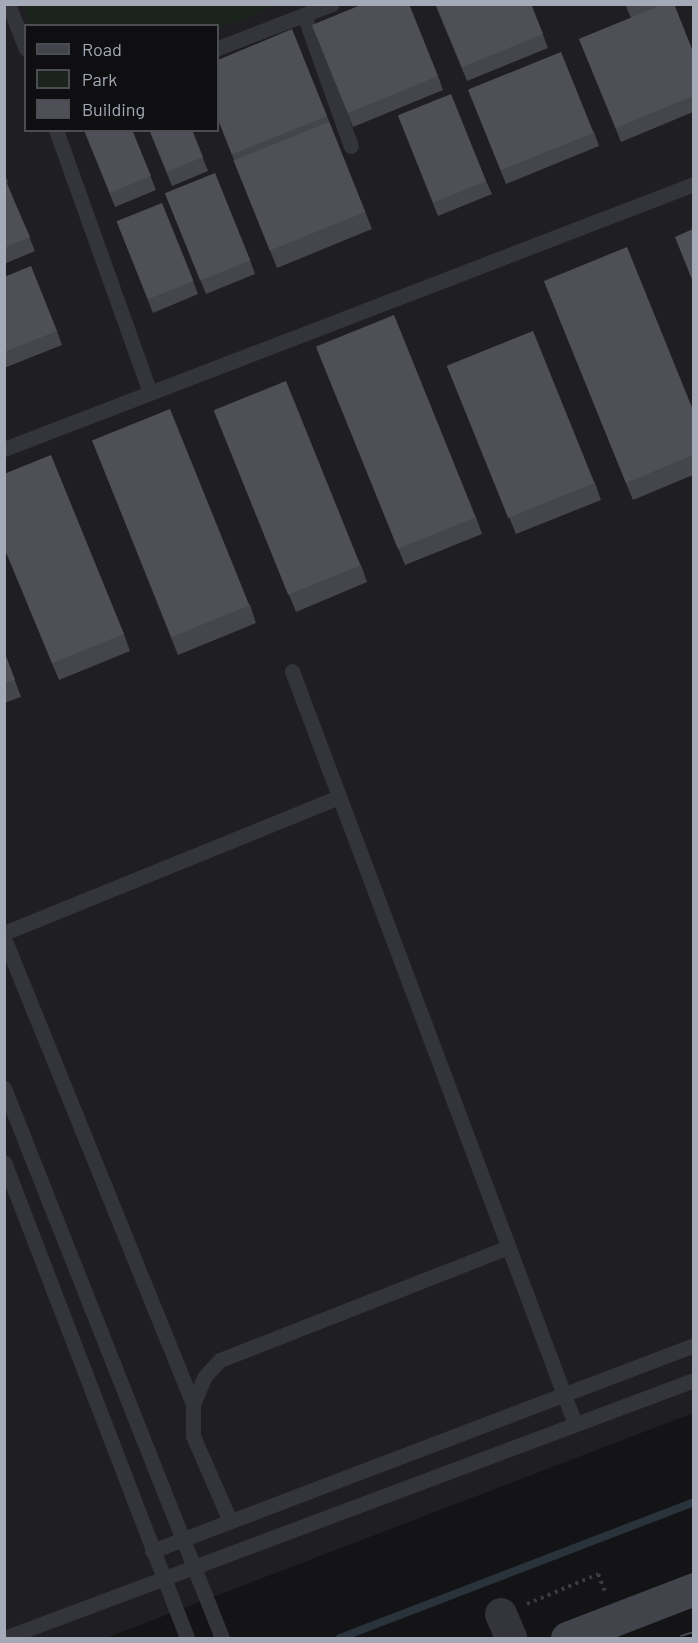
<!DOCTYPE html>
<html>
<head>
<meta charset="utf-8">
<style>
	body { margin:0 }
	#map { position:relative; width:698px; height:1643px; overflow:hidden; background:#141416; font-family:Barlow,sans-serif }
	div>[style] { position:absolute }
	.built>* { inset:0; background:#1f1f23 }
	.green>* { inset:0; background:#1b241c }
	.stream>* { height:8px; margin:-4px; padding:0 4px; transform-origin:4px; border-radius:4px; background:#29333b }
	.path>* { height:4px; margin-top:-2px; transform-origin:0; background:repeating-linear-gradient(90deg,#3a3c42 0 3px,transparent 0 7.5px) }
	.lane>* { height:15px; margin:-7.5px; padding:0 7.5px; transform-origin:7.5px; border-radius:7.5px; background:#34353b }
	.street>* { height:32px; margin:-16px; padding:0 16px; transform-origin:16px; border-radius:16px; background:#34353b }
	.secondary>* { height:33px; margin:-16.5px; padding:0 16.5px; transform-origin:16.5px; border-radius:16.5px; background:#42444b }
	.rail>* { height:7px; margin-top:-3.5px; transform-origin:0; background:repeating-linear-gradient(90deg,#0f0f11 0 14px,#474950 0 28px); box-sizing:border-box; border-block:2px solid #474950 }
	.wall>* { inset:0; background:#44464b }
	.building>* { inset:0; background:#4f5057; transform-origin:0 0 }
	span { translate:-50% -50%; white-space:nowrap; text-align:center; line-height:1.15; -webkit-text-stroke:4.5px #0f0f11; paint-order:stroke }
	.frame { position:absolute; inset:0; border:6px solid #a4aab7; pointer-events:none }
	.legend { position:absolute; left:24px; top:24px; width:195px; height:108px; box-sizing:border-box; background:#0f0f11; border:2px solid #4b4d53; margin:0; padding:8px 10px; list-style:none; font-size:18px; color:#a4aab7 }
	.legend li { display:flex; align-items:center; gap:12px; height:30px }
	.legend b { width:30px; border:2px solid #4b4d53 }
</style>
</head>
<body>
<div id="map">
	<div class="built">
		<i style="clip-path:polygon(evenodd,5px 5px,693px 5px,693px 1413px,106px 1638px,5px 1638px,5px 5px,26px 26px,218px 26px,218px 130px,26px 130px,26px 26px)"></i>
	</div>
	<div class="green">
		<i style="clip-path:polygon(23px 5px,23px 4px,279px 5px,218px 29px,218px 26px,31px 25px)"></i>
	</div>
	<div class="stream">
		<i style="left:340px;top:1638px;width:379px;rotate:-21deg"></i>
	</div>
	<div class="path">
		<i style="left:527px;top:1604px;width:77px;rotate:-22.9deg"></i>
		<i style="left:598px;top:1574px;width:18px;rotate:68deg"></i>
	</div>
	<div class="lane">
		<i style="left:8px;top:4px;width:48px;rotate:68.2deg"></i>
		<i style="left:304px;top:15px;width:139px;rotate:70.3deg"></i>
		<i style="left:218px;top:48px;width:122px;rotate:-21.1deg"></i>
		<i style="left:56px;top:130px;width:279px;rotate:70.3deg"></i>
		<i style="left:4px;top:449px;width:739px;rotate:-21.01deg"></i>
		<i style="left:292px;top:671px;width:804px;rotate:69.4deg"></i>
		<i style="left:4px;top:933px;width:362px;rotate:-22.1deg"></i>
		<i style="left:4px;top:938px;width:503px;rotate:67.92deg"></i>
		<i style="left:4px;top:1088px;width:592px;rotate:68.38deg"></i>
		<i style="left:4px;top:1162px;width:510px;rotate:68.97deg"></i>
		<i style="left:230px;top:1521px;width:93px;rotate:-113.5deg"></i>
		<i style="left:193px;top:1436px;width:32px;rotate:-90deg"></i>
		<i style="left:193px;top:1404px;width:30px;rotate:-67deg"></i>
		<i style="left:205px;top:1376px;width:22px;rotate:-47deg"></i>
		<i style="left:220px;top:1360px;width:310px;rotate:-21.4deg"></i>
		<i style="left:152px;top:1551px;width:580px;rotate:-20.81deg"></i>
		<i style="left:4px;top:1638px;width:737px;rotate:-20.5deg"></i>
	</div>
	<div class="street">
		<i style="left:501px;top:1614px;width:26px;rotate:67deg"></i>
	</div>
	<div class="secondary">
		<i style="left:567px;top:1638px;width:136px;rotate:-21.1deg"></i>
	</div>
	<div class="rail">
		<i style="left:681px;top:1638px;width:14px;rotate:-17deg"></i>
	</div>
	<div class="wall">
		<i style="clip-path:polygon(435px 4px,531px 4px,548px 48px,467px 81px)"></i>
		<i style="clip-path:polygon(625px 4px,674px 4px,693px 52px,693px 112px,621px 142px,579px 39px,631px 18px)"></i>
		<i style="clip-path:polygon(312px 25px,438px 76px,443px 90px,353px 127px)"></i>
		<i style="clip-path:polygon(218px 60px,327px 116px,372px 229px,277px 268px,218px 120px)"></i>
		<i style="clip-path:polygon(468px 90px,594px 132px,599px 146px,506px 184px)"></i>
		<i style="clip-path:polygon(398px 116px,486px 181px,492px 194px,438px 216px)"></i>
		<i style="clip-path:polygon(84px 130px,132px 130px,156px 190px,115px 207px)"></i>
		<i style="clip-path:polygon(149px 130px,192px 130px,208px 171px,172px 186px)"></i>
		<i style="clip-path:polygon(4px 172px,8px 182px,7px 183px,35px 251px,4px 264px)"></i>
		<i style="clip-path:polygon(165px 193px,250px 260px,255px 274px,206px 294px)"></i>
		<i style="clip-path:polygon(117px 222px,193px 281px,198px 294px,153px 313px)"></i>
		<i style="clip-path:polygon(4px 277px,57px 331px,62px 345px,4px 368px)"></i>
		<i style="clip-path:polygon(544px 281px,693px 410px,693px 475px,633px 500px)"></i>
		<i style="clip-path:polygon(316px 347px,476px 517px,482px 534px,405px 565px)"></i>
		<i style="clip-path:polygon(447px 366px,595px 483px,601px 500px,516px 534px)"></i>
		<i style="clip-path:polygon(214px 410px,361px 565px,367px 582px,296px 612px)"></i>
		<i style="clip-path:polygon(92px 440px,250px 605px,256px 623px,178px 655px)"></i>
		<i style="clip-path:polygon(4px 474px,124px 634px,130px 651px,59px 680px,4px 548px)"></i>
		<i style="clip-path:polygon(4px 651px,21px 697px,4px 703px)"></i>
	</div>
	<div class="building">
		<i style="clip-path:polygon(363px 4px,409px 4px,438px 76px,348px 113px,312px 25px)"></i>
		<i style="clip-path:polygon(436px 4px,531px 4px,543px 34px,462px 67px)"></i>
		<i style="clip-path:polygon(664px 4px,674px 4px,693px 52px,693px 96px,616px 128px,579px 39px)"></i>
		<i style="clip-path:polygon(292px 29px,327px 116px,232px 154px,218px 118px,218px 60px)"></i>
		<i style="left:561px;top:52px;width:87px;height:100px;rotate:68deg"></i>
		<i style="left:451px;top:94px;width:94px;height:57px;rotate:68deg"></i>
		<i style="left:329px;top:122px;width:97px;height:103px;rotate:68deg"></i>
		<i style="clip-path:polygon(84px 130px,132px 130px,151px 176px,110px 193px)"></i>
		<i style="clip-path:polygon(150px 130px,192px 130px,203px 157px,167px 172px)"></i>
		<i style="left:215px;top:173px;width:94px;height:54px;rotate:68deg"></i>
		<i style="clip-path:polygon(4px 178px,30px 237px,4px 248px)"></i>
		<i style="left:162px;top:203px;width:84px;height:49px;rotate:68deg"></i>
		<i style="clip-path:polygon(693px 229px,693px 282px,675px 237px)"></i>
		<i style="clip-path:polygon(627px 247px,693px 410px,693px 455px,626px 483px,544px 281px)"></i>
		<i style="clip-path:polygon(31px 266px,57px 331px,4px 352px,4px 277px)"></i>
		<i style="left:394px;top:315px;width:218px;height:84px;rotate:68deg"></i>
		<i style="left:533px;top:331px;width:164px;height:93px;rotate:68deg"></i>
		<i style="left:286px;top:381px;width:199px;height:78px;rotate:68deg"></i>
		<i style="left:170px;top:409px;width:212px;height:84px;rotate:68deg"></i>
		<i style="clip-path:polygon(51px 455px,124px 634px,52px 663px,4px 546px,4px 474px)"></i>
		<i style="clip-path:polygon(4px 651px,15px 680px,4px 683px)"></i>
	</div>
	<div class="frame"></div>
	<ul class="legend">
	<li><b style="height:8px;background:#42444b"></b>Road</li>
	<li><b style="height:16px;background:#1b241c"></b>Park</li>
	<li><b style="height:16px;background:#4f5057"></b>Building</li>
	</ul>
</div>
</body>
</html>
